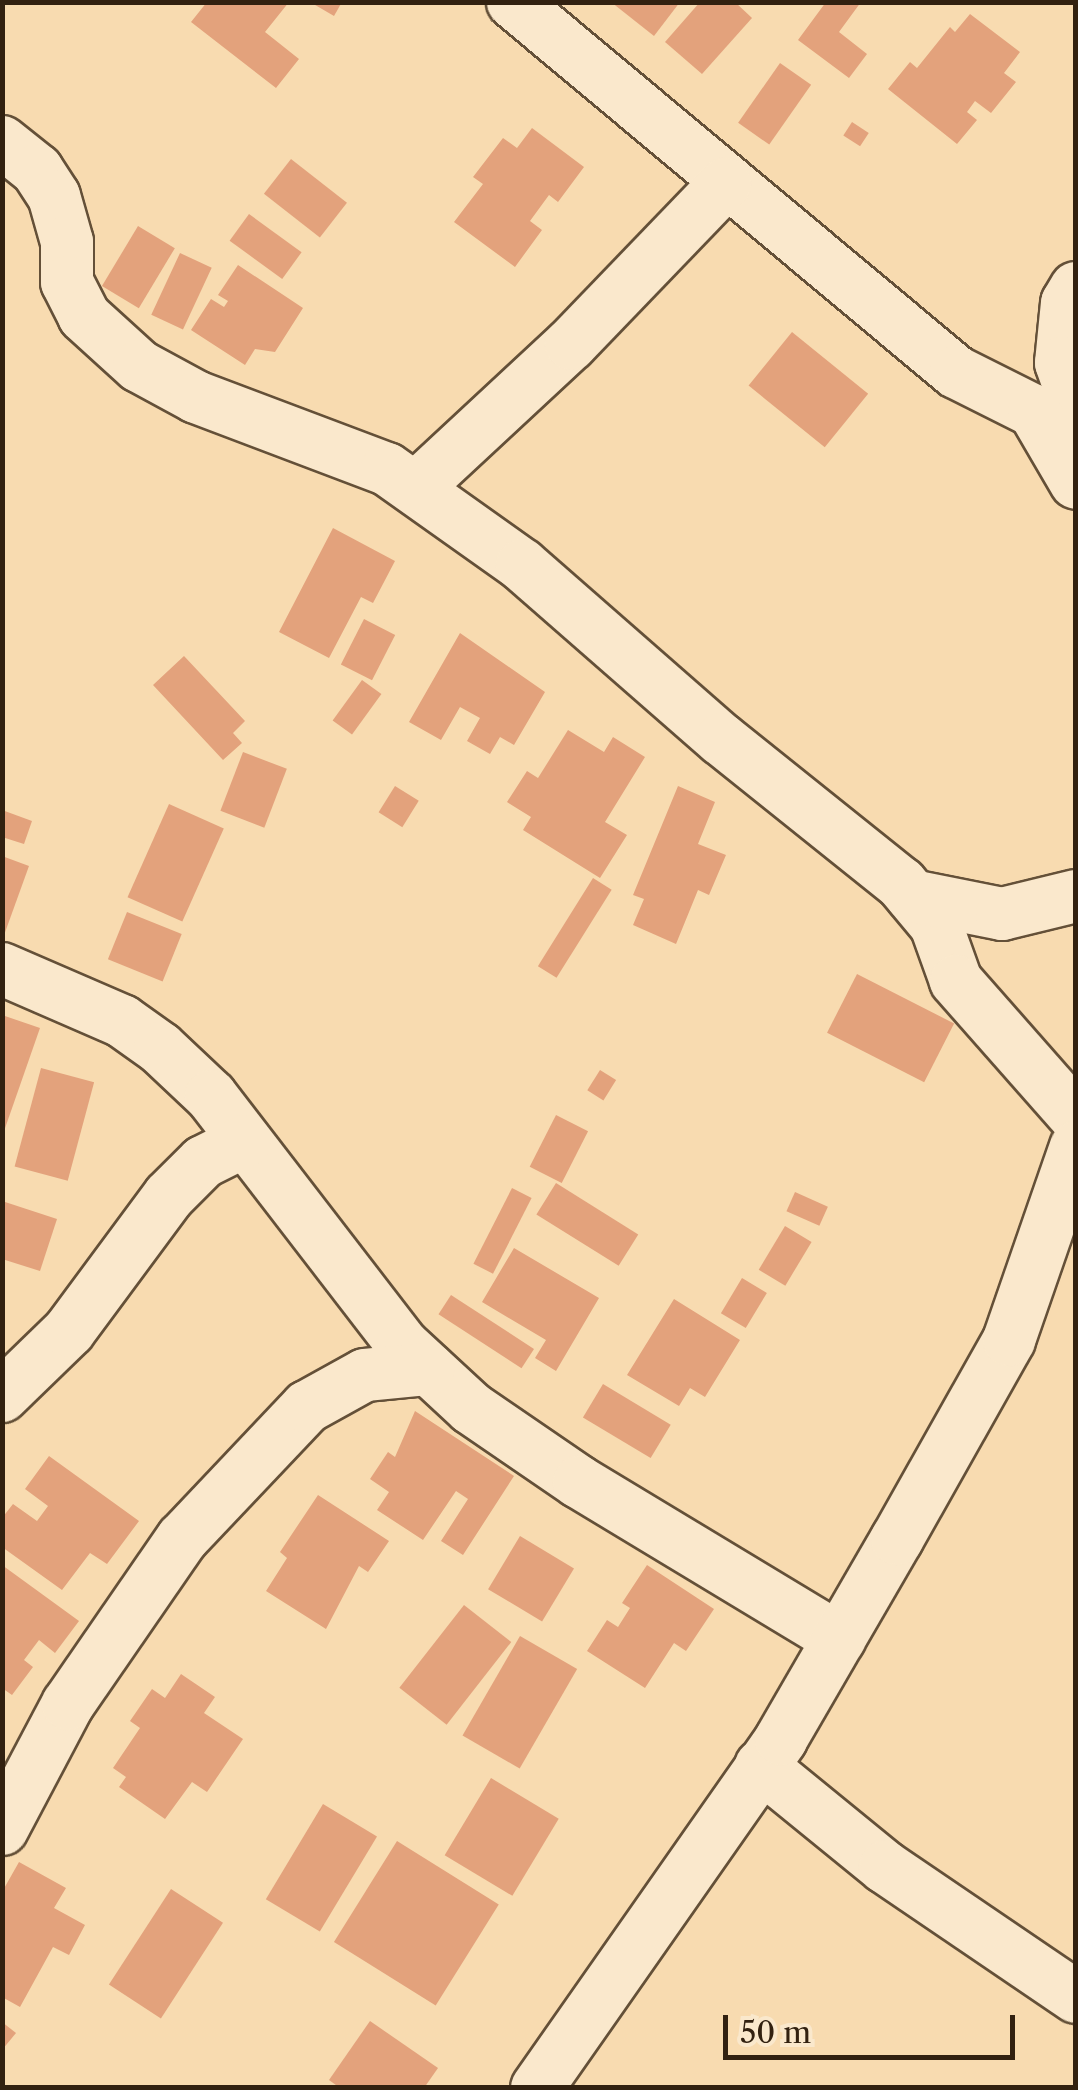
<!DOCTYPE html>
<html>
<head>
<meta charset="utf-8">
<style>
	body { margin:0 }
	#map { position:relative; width:1078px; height:2090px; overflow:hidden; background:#f8dbb0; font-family:"Libre Caslon Text",serif }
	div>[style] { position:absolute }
	.building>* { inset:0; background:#e3a27c; transform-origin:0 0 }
	.roads { filter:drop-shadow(2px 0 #645038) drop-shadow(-2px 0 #645038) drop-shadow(0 2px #645038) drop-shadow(0 -2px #645038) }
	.minor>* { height:52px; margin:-26px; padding:0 26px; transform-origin:26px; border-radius:26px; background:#fae8cc }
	span { translate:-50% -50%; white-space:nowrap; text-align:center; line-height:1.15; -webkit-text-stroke:10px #fae8cc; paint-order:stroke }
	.frame { position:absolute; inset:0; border:5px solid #322110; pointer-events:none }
	.scale { position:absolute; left:723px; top:2015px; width:292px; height:45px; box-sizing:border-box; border:5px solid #322110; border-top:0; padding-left:12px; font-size:30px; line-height:35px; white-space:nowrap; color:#322110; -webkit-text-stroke:8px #fae8cc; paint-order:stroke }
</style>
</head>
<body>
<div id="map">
	<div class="building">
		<i style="clip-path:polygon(207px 2px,289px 2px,265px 32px,299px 59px,276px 88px,191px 22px)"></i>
		<i style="clip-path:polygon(310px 2px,342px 2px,334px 16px)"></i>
		<i style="clip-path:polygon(611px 2px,680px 2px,654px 36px)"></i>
		<i style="clip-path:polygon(700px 2px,735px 2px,752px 18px,702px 74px,665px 42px)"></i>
		<i style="clip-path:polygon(826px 2px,861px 2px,839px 32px,867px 54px,849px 78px,798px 40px)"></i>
		<i style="clip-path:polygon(970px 14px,1020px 52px,1004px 73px,1016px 82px,991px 113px,975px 101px,967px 112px,977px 120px,957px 144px,888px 89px,910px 62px,917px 68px,950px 27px,955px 32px)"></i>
		<i style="left:780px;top:63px;width:38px;height:73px;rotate:35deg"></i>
		<i style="left:852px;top:122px;width:20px;height:16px;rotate:33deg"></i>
		<i style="clip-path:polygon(532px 128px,584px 167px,558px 202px,549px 195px,530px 221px,542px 230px,515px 267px,454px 222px,483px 184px,473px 177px,503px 138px,517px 148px)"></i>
		<i style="left:291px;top:159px;width:71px;height:44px;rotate:38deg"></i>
		<i style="left:249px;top:214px;width:65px;height:33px;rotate:36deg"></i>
		<i style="left:138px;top:226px;width:43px;height:70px;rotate:31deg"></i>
		<i style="left:180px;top:253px;width:35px;height:68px;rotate:25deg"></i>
		<i style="clip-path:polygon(238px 265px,303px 308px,275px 352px,255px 349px,245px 365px,191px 330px,211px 299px,224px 307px,228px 301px,218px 295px)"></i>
		<i style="left:792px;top:332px;width:98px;height:69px;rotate:39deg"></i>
		<i style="clip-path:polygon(333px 528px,395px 561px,373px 603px,361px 597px,329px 658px,279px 632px)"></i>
		<i style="left:364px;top:619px;width:35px;height:51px;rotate:27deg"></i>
		<i style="clip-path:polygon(460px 633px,545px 692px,514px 745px,500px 737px,490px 754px,467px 741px,480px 718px,460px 707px,441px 740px,409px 722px)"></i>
		<i style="clip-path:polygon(184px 656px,245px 721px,233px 733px,242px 743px,223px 760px,153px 685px)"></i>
		<i style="left:362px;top:680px;width:24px;height:50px;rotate:36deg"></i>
		<i style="clip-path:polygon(568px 730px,604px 752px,613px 737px,645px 757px,605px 822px,627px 835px,600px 878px,523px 830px,531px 817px,507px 802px,527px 771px,538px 778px)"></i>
		<i style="left:243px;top:752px;width:47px;height:63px;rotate:21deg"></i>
		<i style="left:395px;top:786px;width:28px;height:31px;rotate:32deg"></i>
		<i style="clip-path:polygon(678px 786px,715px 802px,698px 844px,726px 855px,709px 895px,698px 890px,676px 944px,633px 925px,644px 899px,633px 895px)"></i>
		<i style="left:169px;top:804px;width:60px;height:102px;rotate:24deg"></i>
		<i style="clip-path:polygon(2px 810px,32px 821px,24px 844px,2px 837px)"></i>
		<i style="clip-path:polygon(2px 856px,29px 866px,3px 938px,2px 938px)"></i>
		<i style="left:593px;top:878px;width:22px;height:104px;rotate:32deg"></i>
		<i style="left:127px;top:912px;width:59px;height:51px;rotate:22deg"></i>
		<i style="left:857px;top:974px;width:109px;height:66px;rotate:27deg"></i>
		<i style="clip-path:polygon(2px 1015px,40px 1028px,3px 1134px,2px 1134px)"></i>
		<i style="left:41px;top:1068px;width:55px;height:102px;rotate:15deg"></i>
		<i style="left:600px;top:1070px;width:19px;height:24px;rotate:32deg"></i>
		<i style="left:556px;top:1115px;width:36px;height:58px;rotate:27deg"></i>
		<i style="left:556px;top:1183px;width:97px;height:37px;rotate:32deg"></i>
		<i style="left:512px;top:1188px;width:22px;height:85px;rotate:27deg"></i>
		<i style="left:795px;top:1192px;width:36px;height:21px;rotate:24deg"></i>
		<i style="clip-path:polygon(2px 1201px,57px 1219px,40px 1271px,2px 1259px)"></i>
		<i style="left:785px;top:1226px;width:31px;height:51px;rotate:31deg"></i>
		<i style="clip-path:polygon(514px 1248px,599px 1298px,556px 1371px,535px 1358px,546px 1340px,482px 1302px)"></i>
		<i style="left:742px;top:1278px;width:29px;height:41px;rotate:31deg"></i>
		<i style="left:451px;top:1295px;width:99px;height:23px;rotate:33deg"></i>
		<i style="clip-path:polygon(674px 1299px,740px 1340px,705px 1397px,690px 1388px,679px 1406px,627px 1375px)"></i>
		<i style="left:603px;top:1384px;width:79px;height:39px;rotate:31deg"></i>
		<i style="clip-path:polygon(415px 1411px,514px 1476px,463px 1555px,441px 1541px,468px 1499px,456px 1491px,423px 1540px,377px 1510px,389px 1492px,370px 1479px,388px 1452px,395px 1457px)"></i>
		<i style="clip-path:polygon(49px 1456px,139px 1521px,107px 1564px,90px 1553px,62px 1590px,2px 1547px,2px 1518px,13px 1504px,37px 1521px,48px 1506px,25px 1489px)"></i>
		<i style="clip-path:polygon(318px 1495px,389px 1541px,368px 1572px,359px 1566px,326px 1629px,266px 1591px,287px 1558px,280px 1552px)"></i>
		<i style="left:520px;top:1536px;width:63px;height:62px;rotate:31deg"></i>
		<i style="clip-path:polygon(2px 1565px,79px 1621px,55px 1653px,39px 1640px,24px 1660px,33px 1667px,12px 1695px,2px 1688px)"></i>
		<i style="clip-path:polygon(647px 1565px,714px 1609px,686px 1651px,674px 1643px,645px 1688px,587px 1651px,607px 1620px,618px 1627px,630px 1608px,622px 1603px)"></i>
		<i style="left:464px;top:1605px;width:60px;height:105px;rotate:38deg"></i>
		<i style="left:520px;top:1636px;width:66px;height:115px;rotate:30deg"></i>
		<i style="clip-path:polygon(181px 1674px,215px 1697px,204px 1713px,243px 1739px,207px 1792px,192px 1782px,165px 1819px,119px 1787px,126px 1777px,113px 1768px,140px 1728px,130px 1721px,152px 1689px,165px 1698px)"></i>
		<i style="left:491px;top:1778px;width:79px;height:90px;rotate:31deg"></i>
		<i style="left:323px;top:1804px;width:63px;height:111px;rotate:31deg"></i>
		<i style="left:397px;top:1841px;width:120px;height:119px;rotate:32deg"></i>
		<i style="clip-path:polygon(19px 1862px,66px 1888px,54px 1908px,85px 1925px,69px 1955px,53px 1947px,20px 2007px,2px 1997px,2px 1892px)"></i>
		<i style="left:171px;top:1889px;width:62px;height:114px;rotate:33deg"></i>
		<i style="clip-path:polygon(370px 2021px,438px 2068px,424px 2088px,340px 2088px,329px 2080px)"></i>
		<i style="clip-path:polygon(2px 2022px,16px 2033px,2px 2050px)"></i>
	</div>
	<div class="roads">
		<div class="minor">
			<i style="left:513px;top:2px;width:577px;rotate:39.87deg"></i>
			<i style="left:956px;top:372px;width:87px;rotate:26.6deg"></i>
			<i style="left:1034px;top:411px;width:43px;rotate:12.1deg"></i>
			<i style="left:2px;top:142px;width:45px;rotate:38.7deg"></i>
			<i style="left:37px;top:170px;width:31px;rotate:57deg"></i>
			<i style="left:54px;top:196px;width:48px;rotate:74.2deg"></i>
			<i style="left:67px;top:242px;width:40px;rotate:90deg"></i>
			<i style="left:67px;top:282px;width:38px;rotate:63deg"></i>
			<i style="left:84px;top:316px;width:74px;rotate:42.3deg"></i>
			<i style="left:139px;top:366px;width:65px;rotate:28.5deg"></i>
			<i style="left:196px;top:397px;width:204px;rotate:20.7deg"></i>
			<i style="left:387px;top:469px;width:166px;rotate:35.4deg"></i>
			<i style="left:522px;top:565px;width:264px;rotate:41.2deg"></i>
			<i style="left:721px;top:739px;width:231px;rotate:38.7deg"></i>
			<i style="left:901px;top:883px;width:55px;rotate:50.2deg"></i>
			<i style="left:936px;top:925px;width:59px;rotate:70.3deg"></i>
			<i style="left:956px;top:981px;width:181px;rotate:48.6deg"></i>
			<i style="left:1076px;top:288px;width:17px;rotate:121deg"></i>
			<i style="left:1067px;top:303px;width:60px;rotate:95.7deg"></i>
			<i style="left:1061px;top:363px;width:45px;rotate:70.3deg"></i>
			<i style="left:1034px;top:411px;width:83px;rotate:59.7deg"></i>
			<i style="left:417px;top:487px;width:210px;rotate:-42.9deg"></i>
			<i style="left:571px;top:344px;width:222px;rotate:-46.1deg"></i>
			<i style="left:912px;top:896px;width:92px;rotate:11.3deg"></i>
			<i style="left:1002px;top:914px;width:76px;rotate:-13.7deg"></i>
			<i style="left:2px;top:969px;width:131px;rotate:23.4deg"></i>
			<i style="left:122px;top:1021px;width:47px;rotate:35.4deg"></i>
			<i style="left:160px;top:1048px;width:70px;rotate:43.3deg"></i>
			<i style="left:211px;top:1096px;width:314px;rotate:52.4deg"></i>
			<i style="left:403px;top:1345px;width:93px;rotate:42.8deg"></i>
			<i style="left:471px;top:1408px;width:131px;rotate:34.4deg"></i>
			<i style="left:579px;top:1482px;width:304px;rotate:31.1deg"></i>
			<i style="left:2px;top:1396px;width:93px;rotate:-44.1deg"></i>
			<i style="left:69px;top:1331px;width:168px;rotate:-53.5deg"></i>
			<i style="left:169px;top:1196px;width:48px;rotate:-45deg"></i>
			<i style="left:203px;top:1162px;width:47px;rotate:-26.6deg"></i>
			<i style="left:761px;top:1766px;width:160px;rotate:39.2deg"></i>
			<i style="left:885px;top:1867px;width:231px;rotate:34.2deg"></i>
			<i style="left:2px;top:1829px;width:141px;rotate:-62.2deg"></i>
			<i style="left:68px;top:1704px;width:201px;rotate:-55.4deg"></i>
			<i style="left:182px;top:1539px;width:182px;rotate:-46.6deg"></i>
			<i style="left:307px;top:1407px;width:66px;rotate:-28.9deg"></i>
			<i style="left:365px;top:1375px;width:64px;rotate:-5.4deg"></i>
			<i style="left:537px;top:2088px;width:426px;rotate:-55deg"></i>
			<i style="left:781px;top:1739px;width:231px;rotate:-59.9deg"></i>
			<i style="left:897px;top:1539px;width:228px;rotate:-60.6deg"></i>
			<i style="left:1009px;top:1340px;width:204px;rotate:-70.9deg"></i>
		</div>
	</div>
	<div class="frame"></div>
	<div class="scale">50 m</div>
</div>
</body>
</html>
